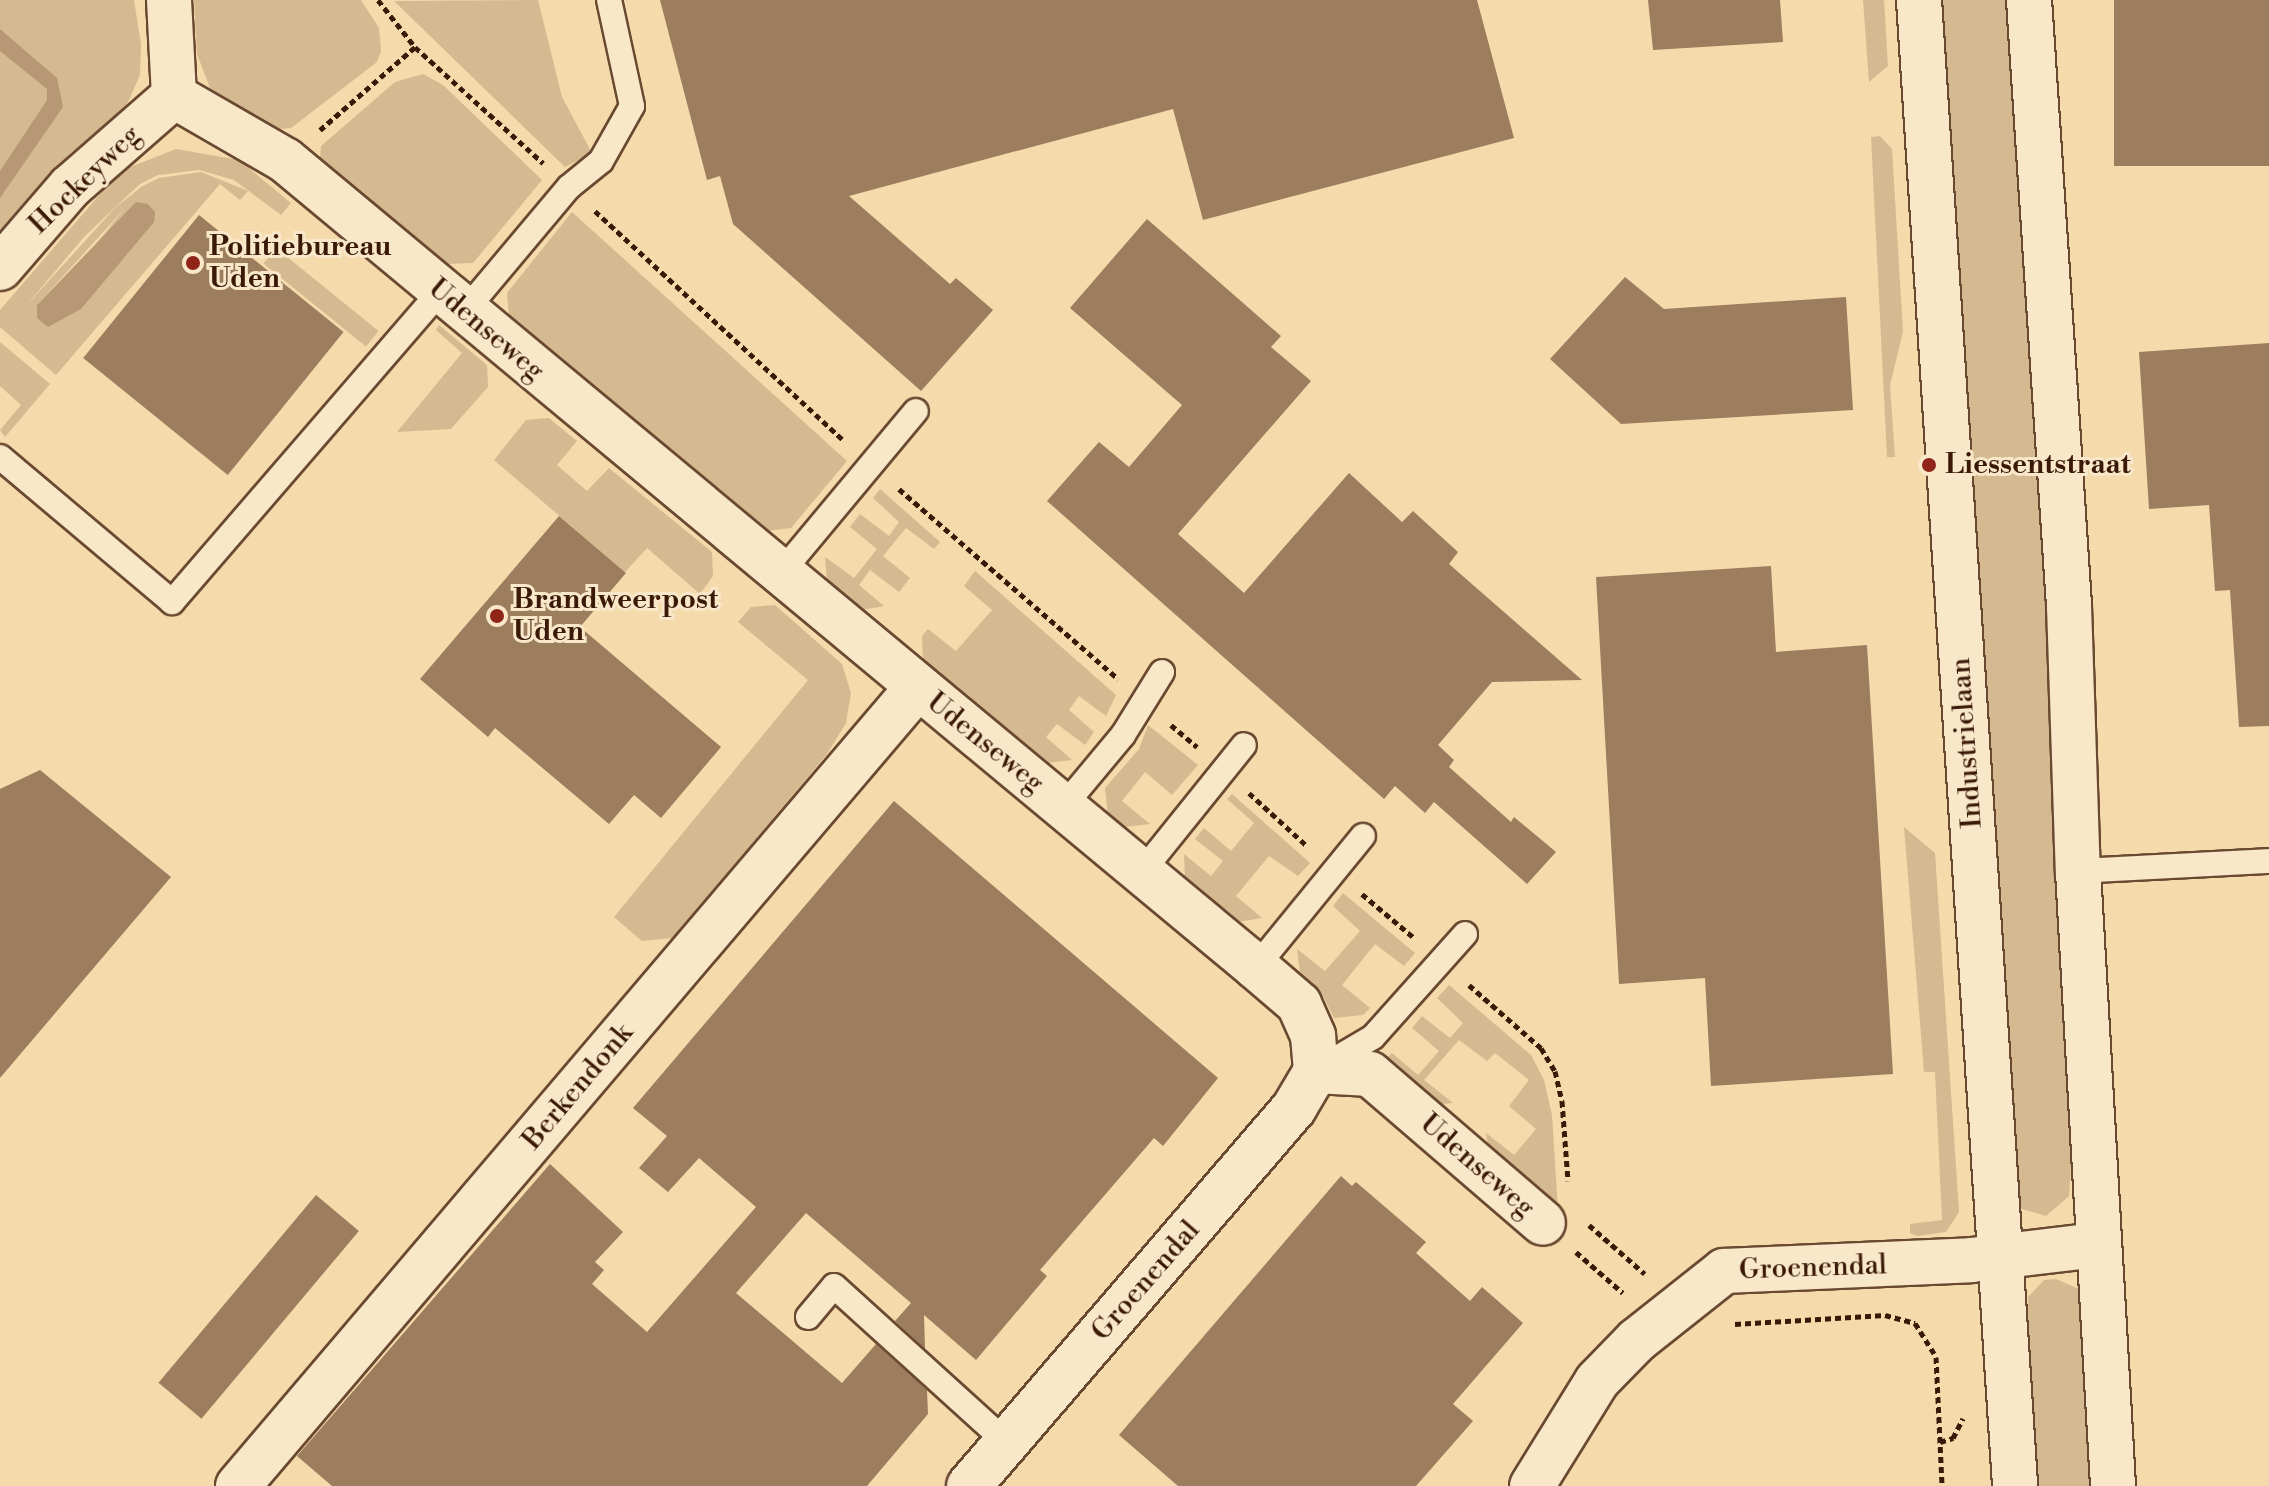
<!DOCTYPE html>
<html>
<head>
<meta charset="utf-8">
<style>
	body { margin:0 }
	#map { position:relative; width:2269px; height:1486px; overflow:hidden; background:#f5daac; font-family:"Libre Bodoni",serif }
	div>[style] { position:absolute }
	.green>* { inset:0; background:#d5b990; transform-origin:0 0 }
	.water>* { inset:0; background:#b69874 }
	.building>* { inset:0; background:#9c7d5d; transform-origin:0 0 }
	.path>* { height:5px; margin-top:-2.5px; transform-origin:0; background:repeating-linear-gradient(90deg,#3b1908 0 6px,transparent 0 10px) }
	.roads { filter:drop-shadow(2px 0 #6a4931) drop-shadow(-2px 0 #6a4931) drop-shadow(0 2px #6a4931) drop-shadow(0 -2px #6a4931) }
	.lane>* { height:24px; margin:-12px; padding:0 12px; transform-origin:12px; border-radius:12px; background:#f8e7c9 }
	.street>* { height:44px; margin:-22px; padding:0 22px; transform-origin:22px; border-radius:22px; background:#f8e7c9 }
	.secondary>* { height:44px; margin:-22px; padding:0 22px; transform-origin:22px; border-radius:22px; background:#f8e7c9 }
	.dots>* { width:22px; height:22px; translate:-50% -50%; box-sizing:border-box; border:4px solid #f8e7c9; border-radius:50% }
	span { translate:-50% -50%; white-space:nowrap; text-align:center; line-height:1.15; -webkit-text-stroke:6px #f8e7c9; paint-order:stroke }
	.street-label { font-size:28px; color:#3b1908 }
	.poi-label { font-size:28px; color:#3b1908; font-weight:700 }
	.left { translate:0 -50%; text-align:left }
</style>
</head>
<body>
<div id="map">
	<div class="green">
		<i style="clip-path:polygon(0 0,134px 0,141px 44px,140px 75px,124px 111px,72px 152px,0 230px)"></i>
		<i style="clip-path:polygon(194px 0,361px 0,379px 28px,381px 51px,377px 62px,291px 128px,281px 129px,233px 107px,210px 88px,197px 54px)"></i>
		<i style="clip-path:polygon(538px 0,562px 97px,592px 153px,565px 167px,394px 1px)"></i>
		<i style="clip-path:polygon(1863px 0,1884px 0,1888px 66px,1869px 82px)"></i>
		<i style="clip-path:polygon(1931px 0,2012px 0,2080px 1117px,2074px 1117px,2069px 1196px,2046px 1216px,2016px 1207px)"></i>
		<i style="clip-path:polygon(423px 74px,443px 85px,542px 180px,473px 263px,447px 264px,320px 159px,321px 146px,395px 82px)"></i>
		<i style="clip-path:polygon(1880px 136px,1892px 149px,1903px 332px,1890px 385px,1895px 457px,1887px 457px,1871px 137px)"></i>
		<i style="clip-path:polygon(evenodd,176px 149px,239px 160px,291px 203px,281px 215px,234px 180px,199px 170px,158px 175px,140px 184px,84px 237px,25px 307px,115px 208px,141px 187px,159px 178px,201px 172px,248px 191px,240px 200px,220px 184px,56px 375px,0 327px,0 310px,120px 171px,176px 149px,125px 208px,37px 318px,37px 305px,125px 208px)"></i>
		<i style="clip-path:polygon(572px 212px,847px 461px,791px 528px,766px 531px,509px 317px,507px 293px)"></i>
		<i style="left:276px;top:248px;width:132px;height:20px;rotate:39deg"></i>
		<i style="clip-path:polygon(439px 325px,487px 365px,488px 387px,451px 429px,397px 432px,462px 353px,436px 330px)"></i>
		<i style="clip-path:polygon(0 342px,50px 384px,5px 437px,0 430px,21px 405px,0 386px)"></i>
		<i style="clip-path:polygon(549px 418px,577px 441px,557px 465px,587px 491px,609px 468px,712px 552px,713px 576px,700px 594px,647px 548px,625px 572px,494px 460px,526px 420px)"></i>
		<i style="clip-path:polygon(880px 489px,940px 542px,934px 549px,906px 528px,883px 556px,910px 578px,899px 592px,870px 570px,859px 585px,884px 606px,861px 610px,827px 582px,825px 557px,854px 578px,877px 549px,850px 527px,860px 514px,889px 536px,899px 522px,873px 498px)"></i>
		<i style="clip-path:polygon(975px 571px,1116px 695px,1106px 716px,1079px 696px,1069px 710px,1094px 732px,1085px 745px,1057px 724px,1046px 737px,1072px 760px,1046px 763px,923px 660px,922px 636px,928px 629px,956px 651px,992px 610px,964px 586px)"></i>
		<i style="clip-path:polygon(775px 605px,842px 664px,851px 693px,846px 723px,827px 754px,673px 938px,642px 941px,614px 917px,808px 680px,738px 622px,751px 607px)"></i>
		<i style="clip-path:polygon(1148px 725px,1198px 765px,1172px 795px,1145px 772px,1122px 801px,1150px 824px,1124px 827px,1108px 815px,1105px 788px,1139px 749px)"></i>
		<i style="clip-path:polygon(1232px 794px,1310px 863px,1298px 876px,1269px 856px,1236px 896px,1262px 918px,1238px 922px,1185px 879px,1184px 854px,1211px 876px,1223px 861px,1195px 839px,1204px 828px,1231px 851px,1254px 823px,1227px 799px)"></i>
		<i style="clip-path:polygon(1904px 827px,1935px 853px,1959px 1212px,1946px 1232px,1917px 1236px,1910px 1233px,1910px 1224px,1942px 1220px,1935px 1072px,1924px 1072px)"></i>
		<i style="clip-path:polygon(1343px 893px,1415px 953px,1404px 966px,1375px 944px,1342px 985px,1370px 1008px,1363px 1015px,1334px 1018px,1324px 998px,1300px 973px,1297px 949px,1325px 971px,1360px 931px,1333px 906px)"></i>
		<i style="clip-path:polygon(1449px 985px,1531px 1055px,1544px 1080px,1552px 1115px,1558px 1210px,1489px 1152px,1486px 1133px,1514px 1155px,1536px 1129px,1509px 1106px,1529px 1080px,1495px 1053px,1487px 1061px,1459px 1040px,1424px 1080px,1453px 1103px,1431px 1105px,1385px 1059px,1392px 1053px,1418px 1075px,1439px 1051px,1412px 1028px,1422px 1016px,1450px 1038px,1463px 1023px,1437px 998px)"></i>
		<i style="clip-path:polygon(2056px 1279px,2079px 1289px,2090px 1304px,2102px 1486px,2022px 1486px,2029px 1396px,2028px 1297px,2044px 1280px)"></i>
	</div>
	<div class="water">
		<i style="clip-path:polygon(0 29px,57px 78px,63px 107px,0 198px,0 171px,47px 100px,47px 89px,0 51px)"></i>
		<i style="clip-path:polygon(136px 202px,148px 204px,155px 212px,154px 222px,81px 309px,48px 327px,37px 318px,37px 305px)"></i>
	</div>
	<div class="building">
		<i style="clip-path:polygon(660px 0,1477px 0,1514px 138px,1203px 220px,1173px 109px,849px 196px,950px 284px,956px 278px,993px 310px,921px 391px,733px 224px,720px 176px,707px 180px)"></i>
		<i style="clip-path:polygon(1648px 0,1780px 0,1783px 42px,1653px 50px)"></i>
		<i style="left:2114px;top:0;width:155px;height:166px"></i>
		<i style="left:199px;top:215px;width:186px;height:184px;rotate:39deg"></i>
		<i style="clip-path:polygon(1147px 219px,1281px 336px,1271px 347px,1311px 381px,1178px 534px,1244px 593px,1349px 473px,1402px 522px,1413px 511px,1458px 552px,1449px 564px,1582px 680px,1492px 682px,1438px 745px,1454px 760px,1449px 767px,1511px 822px,1514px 817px,1556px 852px,1527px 884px,1434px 802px,1425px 813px,1395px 786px,1384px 799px,1047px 501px,1099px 442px,1129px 467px,1182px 405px,1070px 308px)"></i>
		<i style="clip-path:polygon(1625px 277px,1664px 309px,1846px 297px,1853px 410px,1621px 424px,1550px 359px)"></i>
		<i style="clip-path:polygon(2269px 343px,2269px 726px,2239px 727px,2230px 590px,2215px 591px,2209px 505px,2149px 509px,2139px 352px)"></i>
		<i style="clip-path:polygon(559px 516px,626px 573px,580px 627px,721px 747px,661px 818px,634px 795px,609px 824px,495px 728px,488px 737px,420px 679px)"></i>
		<i style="clip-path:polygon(1771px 566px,1776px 652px,1867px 645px,1893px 1074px,1711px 1086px,1705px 978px,1619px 984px,1596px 577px)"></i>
		<i style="clip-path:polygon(40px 770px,171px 877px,0 1078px,0 789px)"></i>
		<i style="clip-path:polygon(894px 801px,1218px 1078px,1163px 1146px,1154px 1138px,1040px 1270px,1047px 1276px,976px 1360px,924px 1315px,925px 1349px,895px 1321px,911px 1303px,806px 1213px,736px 1293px,842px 1383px,876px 1344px,927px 1390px,928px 1414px,867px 1486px,332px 1486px,297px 1456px,550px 1164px,623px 1232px,595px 1262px,604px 1270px,592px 1284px,647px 1332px,756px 1207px,699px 1158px,668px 1192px,639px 1168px,667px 1136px,633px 1108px)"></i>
		<i style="clip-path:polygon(1341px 1176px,1352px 1186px,1356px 1182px,1426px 1242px,1416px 1253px,1470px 1301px,1482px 1287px,1523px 1323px,1453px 1404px,1473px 1421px,1416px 1486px,1178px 1486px,1119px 1435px)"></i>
		<i style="left:316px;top:1195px;width:56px;height:245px;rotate:40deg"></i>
	</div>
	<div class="path">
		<i style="left:378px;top:0;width:60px;rotate:51.8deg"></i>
		<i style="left:415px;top:47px;width:173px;rotate:42.2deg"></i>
		<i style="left:320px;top:130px;width:126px;rotate:-41.1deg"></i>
		<i style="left:595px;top:211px;width:338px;rotate:42.7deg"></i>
		<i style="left:899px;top:489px;width:290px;rotate:40.9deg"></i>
		<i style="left:1171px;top:725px;width:34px;rotate:40deg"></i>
		<i style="left:1249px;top:793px;width:79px;rotate:42.4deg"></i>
		<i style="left:1362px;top:894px;width:67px;rotate:40.1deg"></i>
		<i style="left:1469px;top:985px;width:96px;rotate:41.2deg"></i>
		<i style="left:1541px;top:1048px;width:27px;rotate:59deg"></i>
		<i style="left:1555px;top:1071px;width:31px;rotate:77deg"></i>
		<i style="left:1562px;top:1101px;width:80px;rotate:85.7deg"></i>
		<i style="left:1589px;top:1225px;width:74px;rotate:41.2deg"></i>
		<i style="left:1576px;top:1252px;width:62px;rotate:41.1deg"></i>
		<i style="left:1735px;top:1324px;width:150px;rotate:-3.4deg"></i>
		<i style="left:1885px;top:1315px;width:31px;rotate:15deg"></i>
		<i style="left:1915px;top:1323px;width:40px;rotate:58deg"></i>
		<i style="left:1936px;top:1357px;width:129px;rotate:87.3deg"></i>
		<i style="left:1940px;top:1442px;width:14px;rotate:-17deg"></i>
		<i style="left:1953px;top:1438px;width:22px;rotate:-63deg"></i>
	</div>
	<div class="roads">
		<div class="lane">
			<i style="left:464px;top:312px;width:163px;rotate:-50deg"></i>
			<i style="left:569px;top:187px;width:41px;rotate:-39.1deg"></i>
			<i style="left:601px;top:161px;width:63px;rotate:-60.6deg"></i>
			<i style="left:632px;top:106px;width:108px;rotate:-102.2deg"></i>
			<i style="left:0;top:457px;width:225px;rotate:40.1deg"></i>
			<i style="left:172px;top:602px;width:410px;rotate:-49.2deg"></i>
			<i style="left:780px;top:574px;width:212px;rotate:-50.2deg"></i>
			<i style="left:1063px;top:807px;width:94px;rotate:-50.2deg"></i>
			<i style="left:1123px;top:735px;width:74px;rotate:-58.2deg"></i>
			<i style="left:2078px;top:871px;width:191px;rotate:-3deg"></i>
			<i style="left:1141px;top:873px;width:164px;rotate:-51.2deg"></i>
			<i style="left:1256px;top:967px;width:169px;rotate:-50.8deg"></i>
			<i style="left:1322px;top:1067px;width:59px;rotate:-30.5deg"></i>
			<i style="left:1373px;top:1037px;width:138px;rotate:-48.2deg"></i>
			<i style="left:808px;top:1317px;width:40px;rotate:-50deg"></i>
			<i style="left:834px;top:1286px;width:234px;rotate:42.2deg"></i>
		</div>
		<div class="street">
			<i style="left:169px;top:0;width:96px;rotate:87deg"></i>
			<i style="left:174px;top:96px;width:128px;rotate:30deg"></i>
			<i style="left:285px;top:160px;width:1263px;rotate:39.73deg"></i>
			<i style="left:1256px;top:967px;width:57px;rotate:40.7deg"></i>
			<i style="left:1299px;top:1004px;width:35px;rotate:66deg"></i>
			<i style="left:1313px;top:1036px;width:35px;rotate:85deg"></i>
			<i style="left:1316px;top:1071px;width:54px;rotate:3.2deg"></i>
			<i style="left:1370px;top:1074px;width:228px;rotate:40.7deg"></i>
			<i style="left:0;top:268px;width:107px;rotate:-49.2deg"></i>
			<i style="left:70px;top:187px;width:138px;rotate:-41.2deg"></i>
			<i style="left:238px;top:1486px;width:1048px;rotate:-49.61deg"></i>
			<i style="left:969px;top:1486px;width:499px;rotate:-49.3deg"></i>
			<i style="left:1294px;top:1108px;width:43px;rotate:-59.3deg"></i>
			<i style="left:1532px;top:1486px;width:123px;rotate:-58.2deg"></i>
			<i style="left:1597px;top:1381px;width:57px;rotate:-45.7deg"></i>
			<i style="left:1637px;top:1340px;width:111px;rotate:-38.4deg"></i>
			<i style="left:1724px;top:1271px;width:247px;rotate:-2.5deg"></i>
			<i style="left:1971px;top:1260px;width:126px;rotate:-6.8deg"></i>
		</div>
		<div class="secondary">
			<i style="left:1919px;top:0;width:1489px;rotate:86.3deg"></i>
			<i style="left:2029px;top:0;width:607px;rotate:86.22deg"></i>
			<i style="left:2069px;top:606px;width:265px;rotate:88.1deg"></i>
			<i style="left:2078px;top:871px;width:616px;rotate:86.74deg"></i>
		</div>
	</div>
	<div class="dots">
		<i style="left:193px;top:263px;background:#8f2418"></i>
		<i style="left:1929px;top:465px;background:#8f2418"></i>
		<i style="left:497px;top:616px;background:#8f2418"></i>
	</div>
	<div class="street-label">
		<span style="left:85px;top:180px;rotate:-44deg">Hockeyweg</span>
		<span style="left:486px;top:330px;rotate:40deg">Udenseweg</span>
		<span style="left:985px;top:743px;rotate:39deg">Udenseweg</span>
		<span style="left:1967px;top:743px;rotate:-94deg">Industrielaan</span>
		<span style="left:578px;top:1087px;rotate:-50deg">Berkendonk</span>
		<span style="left:1477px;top:1166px;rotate:41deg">Udenseweg</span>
		<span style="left:1813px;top:1268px;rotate:-2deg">Groenendal</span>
		<span style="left:1146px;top:1281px;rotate:-49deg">Groenendal</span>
	</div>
	<div class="poi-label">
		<span class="left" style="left:209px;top:263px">Politiebureau<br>Uden</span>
		<span class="left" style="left:1945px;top:465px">Liessentstraat</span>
		<span class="left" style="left:513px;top:616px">Brandweerpost<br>Uden</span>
	</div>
</div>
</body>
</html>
